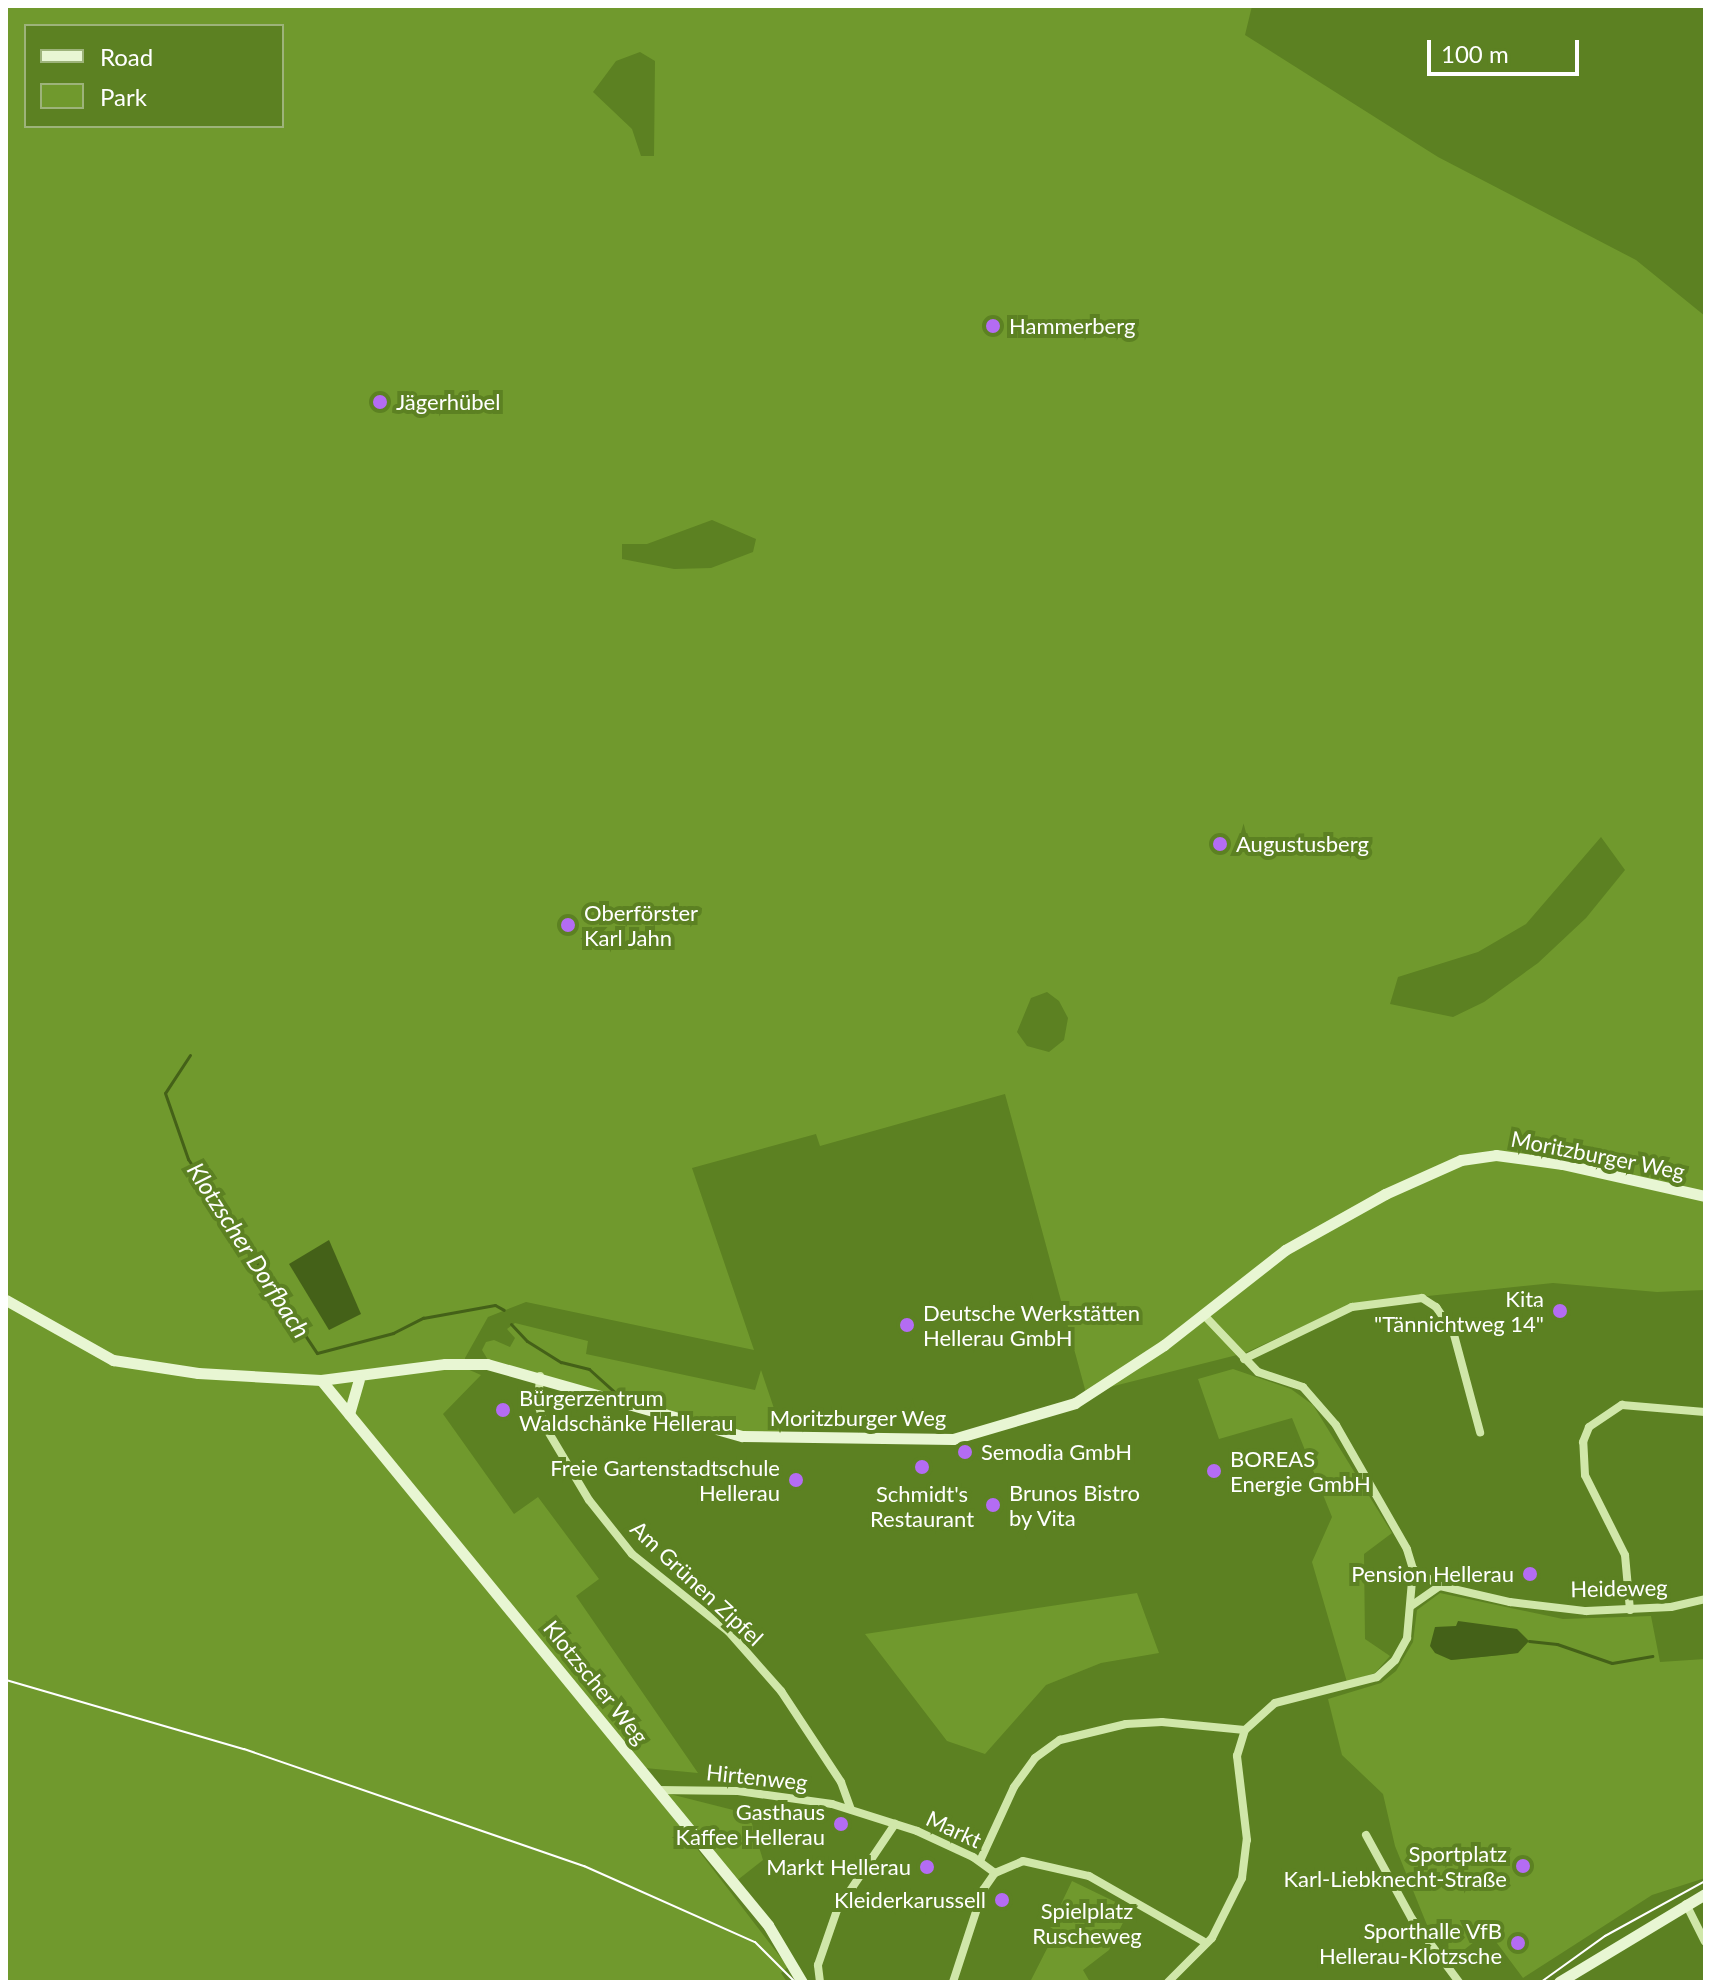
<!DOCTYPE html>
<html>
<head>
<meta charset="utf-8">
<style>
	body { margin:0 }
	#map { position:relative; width:1711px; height:1988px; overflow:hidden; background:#5c8122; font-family:Lato,sans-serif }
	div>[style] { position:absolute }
	.green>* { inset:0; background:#70992d }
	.water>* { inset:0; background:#446118 }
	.stream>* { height:3px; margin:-1.5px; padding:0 1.5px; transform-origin:1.5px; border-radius:1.5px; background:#446118 }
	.street>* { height:8px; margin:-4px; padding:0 4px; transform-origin:4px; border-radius:4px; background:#d0e7a9 }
	.secondary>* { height:11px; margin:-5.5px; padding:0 5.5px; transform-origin:5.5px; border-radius:5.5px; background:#e8f6d3 }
	.tram>* { height:2px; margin:-1px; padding:0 1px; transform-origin:1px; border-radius:1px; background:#fff }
	.dots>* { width:22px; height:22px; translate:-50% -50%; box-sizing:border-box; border:4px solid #5c8122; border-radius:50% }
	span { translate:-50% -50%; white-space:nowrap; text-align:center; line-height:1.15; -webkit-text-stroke:8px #5c8122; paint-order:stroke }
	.poi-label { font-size:22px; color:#fff }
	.left { translate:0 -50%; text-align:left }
	.right { translate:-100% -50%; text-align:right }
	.street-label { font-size:22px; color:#fff }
	.park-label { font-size:22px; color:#fefffc }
	.water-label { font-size:24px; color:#fff; font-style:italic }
	.frame { position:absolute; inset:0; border:8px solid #fff; pointer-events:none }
	.legend { position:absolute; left:24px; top:24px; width:260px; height:104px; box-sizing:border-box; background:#5c8122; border:2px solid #9db37a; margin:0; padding:10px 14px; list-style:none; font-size:24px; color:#fff }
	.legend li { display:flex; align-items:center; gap:16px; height:40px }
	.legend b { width:40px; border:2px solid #9db37a }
	.scale { position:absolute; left:1427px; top:40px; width:152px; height:36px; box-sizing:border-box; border:4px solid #fff; border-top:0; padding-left:10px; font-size:24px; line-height:28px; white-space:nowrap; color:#fff; -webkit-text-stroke:6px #5c8122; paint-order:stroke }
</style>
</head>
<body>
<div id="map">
	<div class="green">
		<i style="clip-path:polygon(evenodd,6px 6px,1252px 6px,1245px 35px,1438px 157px,1636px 260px,1705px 316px,1705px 1290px,1657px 1292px,1553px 1283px,1351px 1304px,1245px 1353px,1086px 1393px,1005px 1094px,820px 1146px,816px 1134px,692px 1168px,754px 1350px,526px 1302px,488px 1317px,465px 1358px,465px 1368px,481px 1375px,443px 1414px,514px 1514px,538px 1497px,599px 1579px,576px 1596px,698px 1773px,645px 1768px,639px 1773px,788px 1967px,781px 1973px,787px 1982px,6px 1982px,6px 6px,26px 26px,282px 26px,282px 126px,26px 126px,26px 26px,6px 6px,640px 52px,655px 61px,654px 156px,641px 156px,632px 129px,593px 92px,616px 61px,640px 52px,6px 6px,712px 520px,756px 539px,753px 552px,711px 568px,674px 569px,622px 559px,622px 544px,647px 544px,712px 520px,6px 6px,1601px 837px,1625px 870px,1586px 918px,1538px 963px,1484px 1002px,1453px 1017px,1390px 1004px,1398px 977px,1478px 952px,1526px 924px,1601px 837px,6px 6px,1047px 992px,1059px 1001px,1068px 1018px,1064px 1040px,1049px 1052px,1027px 1046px,1017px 1032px,1031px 998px,1047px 992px)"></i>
		<i style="clip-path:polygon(515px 1323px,588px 1341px,586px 1354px,755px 1390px,761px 1370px,783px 1435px,756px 1435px,634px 1404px,636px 1395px,619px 1389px,614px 1397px,488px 1360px,482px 1350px,486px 1342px,494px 1340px,510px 1347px,515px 1338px,507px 1329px)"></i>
		<i style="clip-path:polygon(1233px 1369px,1291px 1389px,1313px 1405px,1392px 1533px,1364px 1554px,1365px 1639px,1390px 1656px,1375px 1673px,1347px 1682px,1312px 1562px,1332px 1517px,1292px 1418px,1219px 1439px,1198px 1379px)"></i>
		<i style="clip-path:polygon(1137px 1593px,1159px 1653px,1101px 1663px,1046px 1685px,985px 1754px,947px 1741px,865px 1634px)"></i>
		<i style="clip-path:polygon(evenodd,1440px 1593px,1563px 1619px,1651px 1616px,1660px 1662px,1705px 1659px,1705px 1878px,1652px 1895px,1523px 1978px,1488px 1931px,1446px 1964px,1451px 1922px,1427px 1925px,1395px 1846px,1383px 1794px,1342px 1755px,1328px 1699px,1381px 1683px,1396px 1671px,1413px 1642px,1417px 1610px,1440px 1593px,1458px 1622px,1516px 1629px,1518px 1653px,1452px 1660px,1458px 1622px)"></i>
		<i style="clip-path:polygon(662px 1792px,749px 1814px,763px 1860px,735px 1882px)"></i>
		<i style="clip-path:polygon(1072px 1881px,1130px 1909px,1109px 1950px,1083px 1970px,1090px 1982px,1030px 1982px,1056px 1931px,1050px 1927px)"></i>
	</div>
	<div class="water">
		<i style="clip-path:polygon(329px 1240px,361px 1314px,329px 1330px,289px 1264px)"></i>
		<i style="clip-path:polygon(1458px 1621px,1517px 1629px,1529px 1641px,1518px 1653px,1502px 1655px,1451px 1660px,1435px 1653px,1430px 1646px,1435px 1627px,1456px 1626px)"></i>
	</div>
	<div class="stream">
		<i style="left:190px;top:1055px;width:45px;rotate:123.3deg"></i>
		<i style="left:165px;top:1093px;width:70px;rotate:70.8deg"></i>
		<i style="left:188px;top:1159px;width:233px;rotate:56.4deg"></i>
		<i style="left:317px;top:1353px;width:79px;rotate:-14.7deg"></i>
		<i style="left:393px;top:1333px;width:34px;rotate:-27deg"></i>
		<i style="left:423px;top:1318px;width:73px;rotate:-10.2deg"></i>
		<i style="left:495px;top:1305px;width:10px;rotate:29deg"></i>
		<i style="left:511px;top:1324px;width:23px;rotate:47deg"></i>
		<i style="left:527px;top:1341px;width:40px;rotate:32deg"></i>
		<i style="left:561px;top:1362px;width:29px;rotate:14deg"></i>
		<i style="left:589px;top:1369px;width:36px;rotate:42deg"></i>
		<i style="left:1529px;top:1641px;width:28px;rotate:6deg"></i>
		<i style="left:1557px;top:1644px;width:58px;rotate:19.1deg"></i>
		<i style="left:1612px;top:1663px;width:41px;rotate:-9.9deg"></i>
	</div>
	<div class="street">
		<i style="left:1244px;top:1359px;width:120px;rotate:-25.7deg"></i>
		<i style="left:1352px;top:1307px;width:71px;rotate:-7.3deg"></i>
		<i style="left:1422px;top:1298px;width:17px;rotate:33deg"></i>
		<i style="left:1436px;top:1307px;width:29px;rotate:55deg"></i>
		<i style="left:1453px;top:1331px;width:105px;rotate:75deg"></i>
		<i style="left:540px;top:1376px;width:28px;rotate:94deg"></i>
		<i style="left:538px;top:1404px;width:25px;rotate:72deg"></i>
		<i style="left:546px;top:1428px;width:84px;rotate:59.2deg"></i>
		<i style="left:589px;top:1500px;width:69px;rotate:51.5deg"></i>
		<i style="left:632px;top:1554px;width:124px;rotate:38.8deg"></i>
		<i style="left:729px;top:1632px;width:79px;rotate:48.6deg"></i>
		<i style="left:781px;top:1691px;width:109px;rotate:56.6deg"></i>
		<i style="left:841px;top:1782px;width:29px;rotate:70deg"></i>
		<i style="left:1413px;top:1569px;width:32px;rotate:32deg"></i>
		<i style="left:1440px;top:1586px;width:72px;rotate:12.9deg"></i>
		<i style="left:1510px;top:1602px;width:77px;rotate:6.8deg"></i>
		<i style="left:1586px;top:1611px;width:85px;rotate:-2.7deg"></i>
		<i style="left:1671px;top:1607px;width:35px;rotate:-13deg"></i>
		<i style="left:1411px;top:1606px;width:35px;rotate:-35deg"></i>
		<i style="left:1630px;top:1610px;width:55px;rotate:-95.2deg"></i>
		<i style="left:1625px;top:1555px;width:89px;rotate:-116.6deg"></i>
		<i style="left:1585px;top:1475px;width:33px;rotate:-93deg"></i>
		<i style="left:1583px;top:1442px;width:16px;rotate:-68deg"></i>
		<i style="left:1589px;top:1427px;width:40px;rotate:-34deg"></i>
		<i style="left:1622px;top:1405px;width:83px;rotate:4.8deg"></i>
		<i style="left:658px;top:1790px;width:80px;rotate:0.7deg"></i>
		<i style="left:738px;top:1791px;width:95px;rotate:7.9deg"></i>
		<i style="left:832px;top:1804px;width:89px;rotate:17.6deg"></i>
		<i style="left:917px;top:1831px;width:62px;rotate:24.9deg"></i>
		<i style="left:973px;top:1857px;width:27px;rotate:36deg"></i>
		<i style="left:1366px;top:1835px;width:96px;rotate:61.3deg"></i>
		<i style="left:1412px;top:1919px;width:79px;rotate:53.3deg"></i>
		<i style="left:980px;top:1861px;width:81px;rotate:-65.3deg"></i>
		<i style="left:1014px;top:1787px;width:36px;rotate:-54deg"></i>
		<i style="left:1035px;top:1758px;width:31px;rotate:-36deg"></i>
		<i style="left:1060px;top:1740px;width:68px;rotate:-13.6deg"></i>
		<i style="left:1126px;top:1724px;width:36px;rotate:-3deg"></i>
		<i style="left:1162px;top:1722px;width:83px;rotate:5.5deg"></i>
		<i style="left:1686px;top:1904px;width:42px;rotate:63.4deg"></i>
		<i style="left:820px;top:1982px;width:17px;rotate:-97deg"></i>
		<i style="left:818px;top:1965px;width:58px;rotate:-70.9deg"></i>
		<i style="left:837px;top:1910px;width:104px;rotate:-56deg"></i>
		<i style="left:953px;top:1982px;width:97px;rotate:-71.9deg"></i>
		<i style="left:983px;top:1890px;width:21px;rotate:-55deg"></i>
		<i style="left:995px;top:1873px;width:30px;rotate:-23deg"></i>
		<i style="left:1023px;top:1861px;width:68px;rotate:12.8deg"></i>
		<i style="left:1089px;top:1876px;width:131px;rotate:29.7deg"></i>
		<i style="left:1168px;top:1982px;width:62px;rotate:-45deg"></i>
		<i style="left:1212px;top:1938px;width:67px;rotate:-63.4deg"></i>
		<i style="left:1242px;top:1878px;width:38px;rotate:-83deg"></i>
		<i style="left:1247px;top:1840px;width:85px;rotate:-96.8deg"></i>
		<i style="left:1237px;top:1756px;width:27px;rotate:-73deg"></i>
		<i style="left:1245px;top:1730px;width:40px;rotate:-42deg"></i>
		<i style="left:1275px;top:1703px;width:105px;rotate:-14.3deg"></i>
		<i style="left:1377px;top:1677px;width:25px;rotate:-43deg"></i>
		<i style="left:1395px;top:1660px;width:25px;rotate:-61deg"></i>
		<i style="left:1407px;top:1638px;width:69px;rotate:-85deg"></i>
		<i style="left:1413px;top:1569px;width:21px;rotate:-107deg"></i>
		<i style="left:1407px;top:1549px;width:143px;rotate:-119.8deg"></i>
		<i style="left:1336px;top:1425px;width:50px;rotate:-131deg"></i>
		<i style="left:1303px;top:1387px;width:47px;rotate:-161.6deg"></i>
		<i style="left:1258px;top:1372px;width:80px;rotate:-133.5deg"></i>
	</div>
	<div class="secondary">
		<i style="left:6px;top:1300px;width:123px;rotate:29.3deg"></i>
		<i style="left:113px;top:1360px;width:86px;rotate:8.7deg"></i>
		<i style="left:198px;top:1373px;width:123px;rotate:3.3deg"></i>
		<i style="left:321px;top:1380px;width:125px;rotate:-7.4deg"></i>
		<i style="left:445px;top:1364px;width:42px"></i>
		<i style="left:487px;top:1364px;width:265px;rotate:15.8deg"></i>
		<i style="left:742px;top:1436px;width:211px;rotate:0.8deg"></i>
		<i style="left:953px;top:1439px;width:127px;rotate:-16.4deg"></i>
		<i style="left:1075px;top:1403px;width:106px;rotate:-33.1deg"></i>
		<i style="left:1164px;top:1345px;width:154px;rotate:-38.1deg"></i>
		<i style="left:1285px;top:1250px;width:115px;rotate:-29.2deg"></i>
		<i style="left:1385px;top:1194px;width:83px;rotate:-24.1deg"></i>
		<i style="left:1461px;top:1160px;width:35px;rotate:-8deg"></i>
		<i style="left:1496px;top:1155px;width:67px;rotate:7.8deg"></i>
		<i style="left:1562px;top:1164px;width:147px;rotate:12.6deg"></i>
		<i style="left:321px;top:1380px;width:705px;rotate:50.64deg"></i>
		<i style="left:768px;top:1925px;width:66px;rotate:59.2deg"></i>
		<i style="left:349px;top:1414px;width:36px;rotate:-74deg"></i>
		<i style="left:1559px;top:1982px;width:170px;rotate:-31.1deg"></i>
	</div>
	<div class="tram">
		<i style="left:6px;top:1680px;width:248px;rotate:16.2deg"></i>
		<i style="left:244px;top:1749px;width:360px;rotate:19deg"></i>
		<i style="left:584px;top:1866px;width:187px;rotate:24deg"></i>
		<i style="left:755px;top:1942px;width:57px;rotate:45deg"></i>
		<i style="left:1541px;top:1982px;width:79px;rotate:-35.7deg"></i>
		<i style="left:1605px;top:1936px;width:114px;rotate:-28.8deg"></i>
	</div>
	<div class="dots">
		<i style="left:993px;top:326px;background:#b46cf3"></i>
		<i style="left:380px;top:402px;background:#b46cf3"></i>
		<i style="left:1220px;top:844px;background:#b46cf3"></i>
		<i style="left:568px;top:925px;background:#b46cf3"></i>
		<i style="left:1560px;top:1311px;background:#b46cf3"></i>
		<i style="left:907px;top:1325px;background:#b46cf3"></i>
		<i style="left:503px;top:1410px;background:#b46cf3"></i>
		<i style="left:965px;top:1452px;background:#b46cf3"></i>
		<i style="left:922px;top:1467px;background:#b46cf3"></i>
		<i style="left:1214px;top:1471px;background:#b46cf3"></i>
		<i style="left:796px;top:1480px;background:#b46cf3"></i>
		<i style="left:993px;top:1505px;background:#b46cf3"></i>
		<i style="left:1530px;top:1574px;background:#b46cf3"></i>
		<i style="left:841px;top:1824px;background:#b46cf3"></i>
		<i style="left:1523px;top:1866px;background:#b46cf3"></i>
		<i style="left:927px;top:1867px;background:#b46cf3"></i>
		<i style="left:1002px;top:1900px;background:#b46cf3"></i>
		<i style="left:1518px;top:1943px;background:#b46cf3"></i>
	</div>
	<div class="poi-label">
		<span class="left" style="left:1009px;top:326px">Hammerberg</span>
		<span class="left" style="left:396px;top:402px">Jägerhübel</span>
		<span class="left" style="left:1236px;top:844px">Augustusberg</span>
		<span class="left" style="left:584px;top:925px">Oberförster<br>Karl Jahn</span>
		<span class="right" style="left:1544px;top:1311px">Kita<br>"Tännichtweg 14"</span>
		<span class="left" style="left:923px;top:1325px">Deutsche Werkstätten<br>Hellerau GmbH</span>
		<span class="left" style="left:519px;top:1410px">Bürgerzentrum<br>Waldschänke Hellerau</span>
		<span class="left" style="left:981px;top:1452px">Semodia GmbH</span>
		<span class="left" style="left:1230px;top:1471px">BOREAS<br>Energie GmbH</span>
		<span class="right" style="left:780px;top:1480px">Freie Gartenstadtschule<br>Hellerau</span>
		<span class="left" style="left:1009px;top:1505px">Brunos Bistro<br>by Vita</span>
		<span style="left:922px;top:1506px">Schmidt's<br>Restaurant</span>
		<span class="right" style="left:1514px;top:1574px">Pension Hellerau</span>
		<span class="right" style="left:825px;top:1824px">Gasthaus<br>Kaffee Hellerau</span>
		<span class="right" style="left:1507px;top:1866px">Sportplatz<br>Karl-Liebknecht-Straße</span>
		<span class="right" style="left:911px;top:1867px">Markt Hellerau</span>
		<span class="right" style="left:986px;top:1900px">Kleiderkarussell</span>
		<span class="right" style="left:1502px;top:1943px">Sporthalle VfB<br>Hellerau-Klotzsche</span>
	</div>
	<div class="street-label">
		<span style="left:1598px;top:1155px;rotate:11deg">Moritzburger Weg</span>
		<span style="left:858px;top:1418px">Moritzburger Weg</span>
		<span style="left:697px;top:1583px;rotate:43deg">Am Grünen Zipfel</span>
		<span style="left:1619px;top:1588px;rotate:-1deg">Heideweg</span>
		<span style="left:596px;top:1682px;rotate:51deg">Klotzscher Weg</span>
		<span style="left:757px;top:1777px;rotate:6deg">Hirtenweg</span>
		<span style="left:954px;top:1829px;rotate:25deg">Markt</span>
	</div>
	<div class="park-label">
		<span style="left:1087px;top:1923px">Spielplatz<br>Ruscheweg</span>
	</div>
	<div class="water-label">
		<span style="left:249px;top:1250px;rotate:57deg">Klotzscher Dorfbach</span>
	</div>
	<div class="frame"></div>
	<ul class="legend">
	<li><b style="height:10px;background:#e8f6d3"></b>Road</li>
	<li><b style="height:22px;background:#70992d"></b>Park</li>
	</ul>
	<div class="scale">100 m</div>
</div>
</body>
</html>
